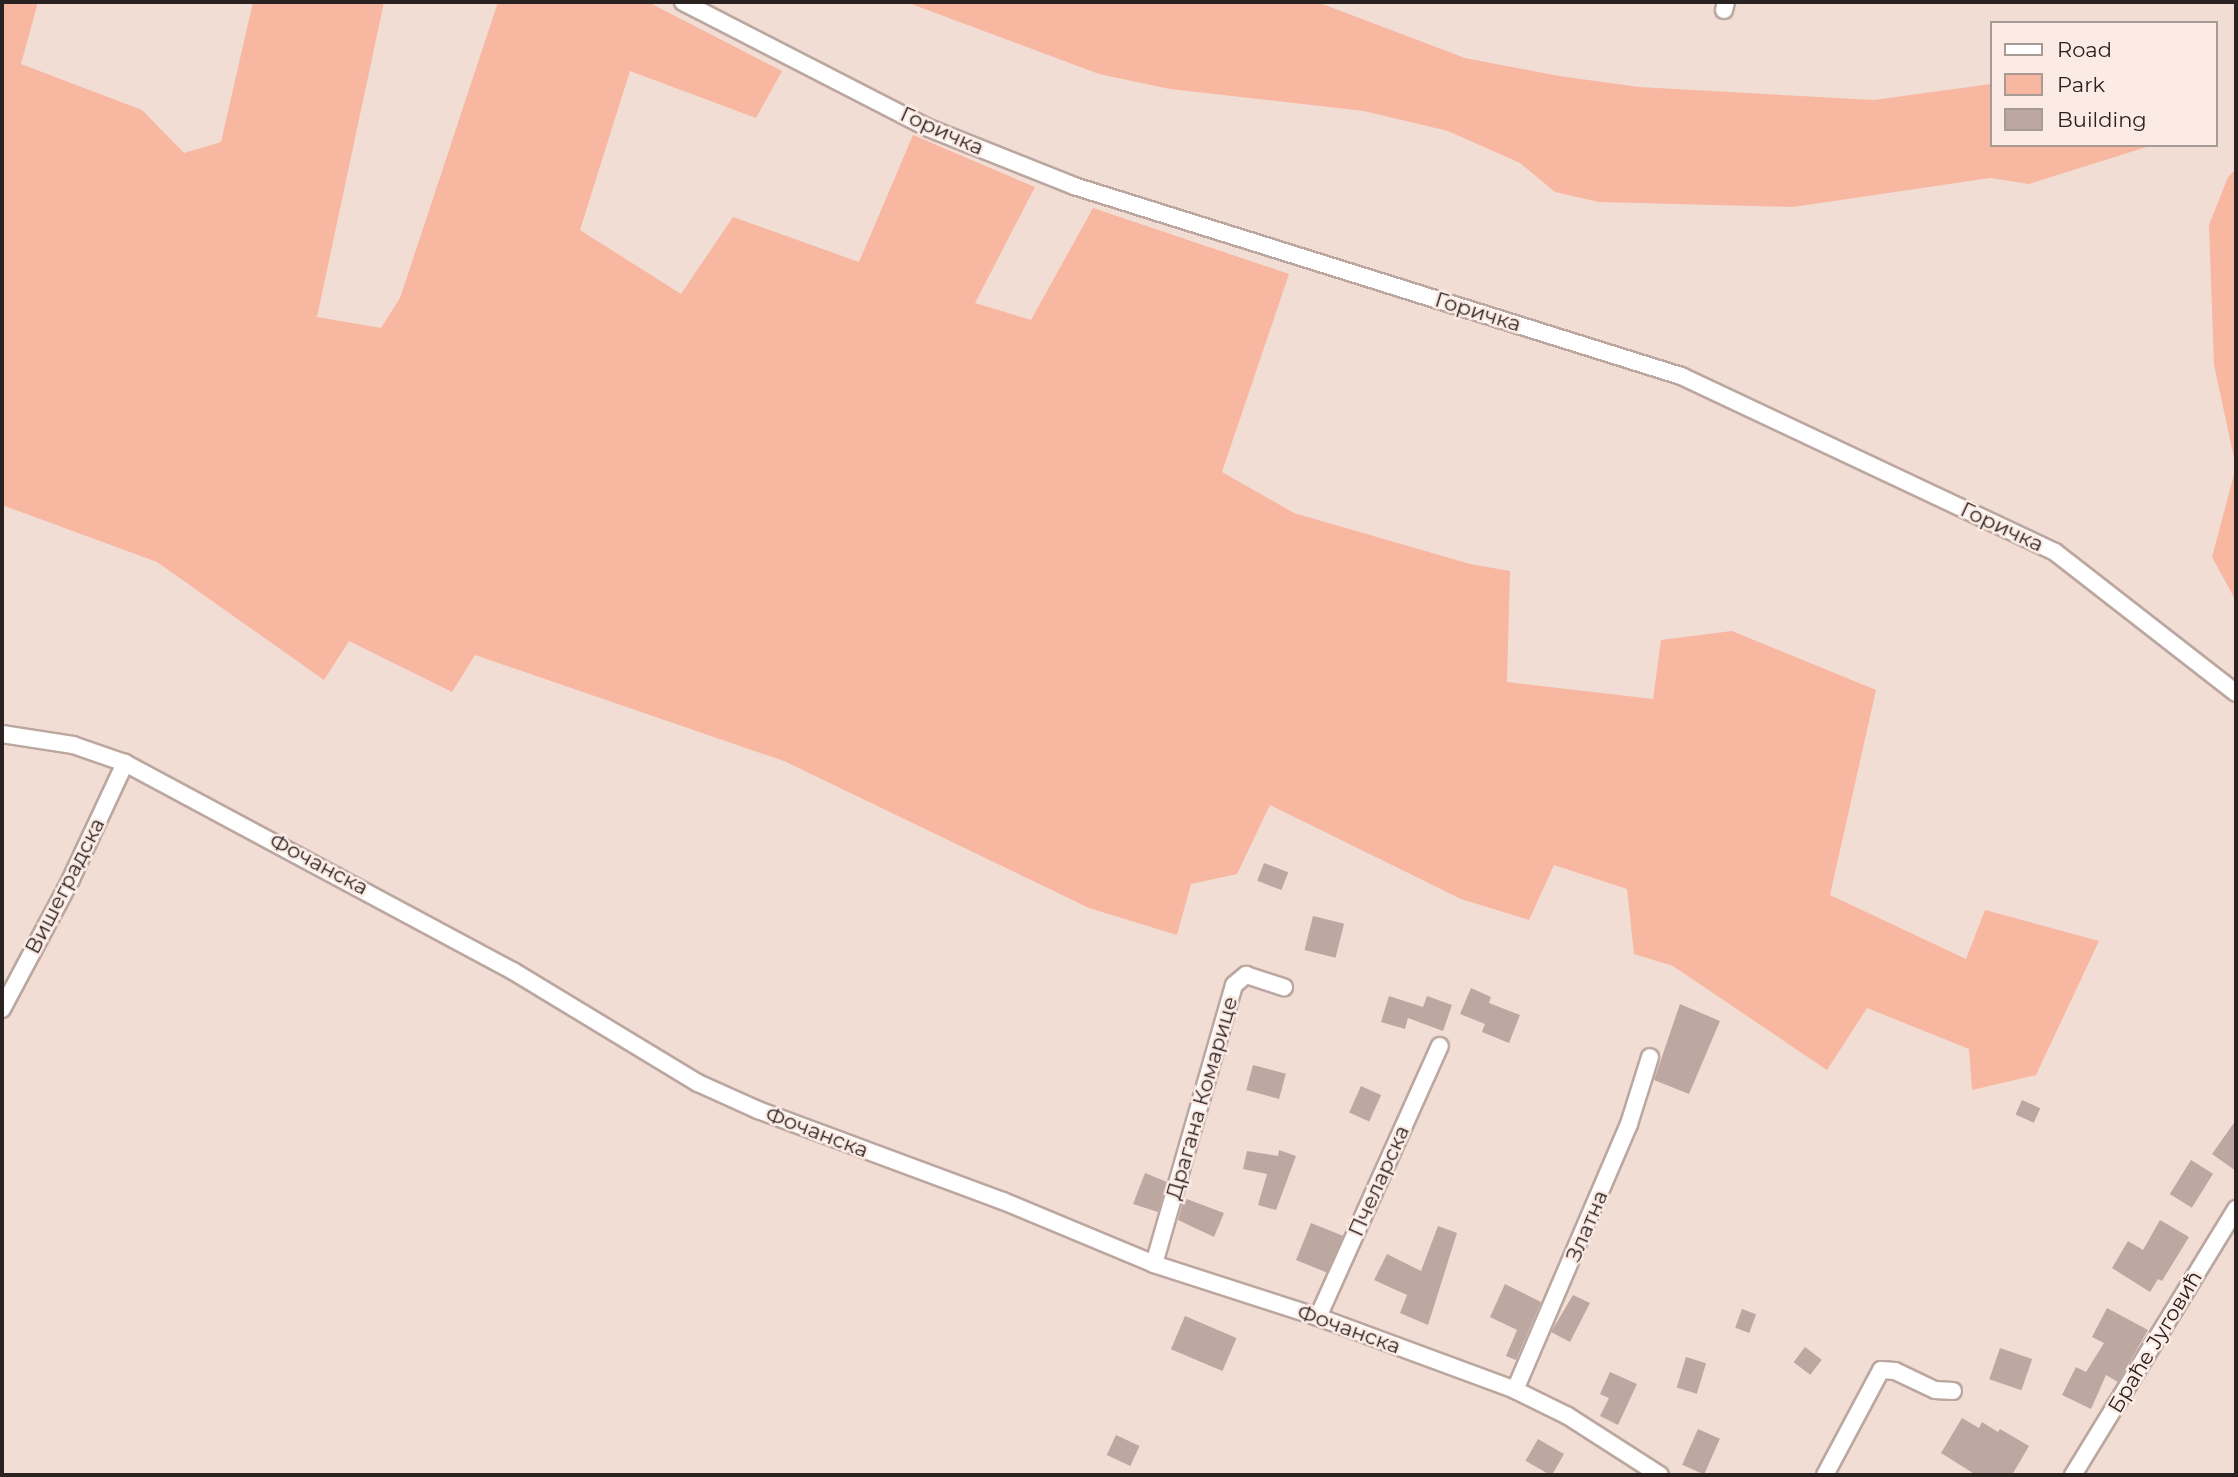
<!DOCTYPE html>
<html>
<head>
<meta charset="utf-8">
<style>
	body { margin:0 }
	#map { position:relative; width:2238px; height:1477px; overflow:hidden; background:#f2ddd5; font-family:Montserrat,sans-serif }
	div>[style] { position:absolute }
	.green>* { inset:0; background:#f8b7a0 }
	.building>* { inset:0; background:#bca8a1; transform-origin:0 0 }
	.roads { filter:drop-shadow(2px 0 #bba7a0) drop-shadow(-2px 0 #bba7a0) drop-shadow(0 2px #bba7a0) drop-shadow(0 -2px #bba7a0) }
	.minor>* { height:16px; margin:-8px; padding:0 8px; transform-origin:8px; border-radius:8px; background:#fff }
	span { translate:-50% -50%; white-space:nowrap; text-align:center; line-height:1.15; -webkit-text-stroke:5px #fcebe5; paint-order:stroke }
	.street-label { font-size:21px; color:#2a2220 }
	.frame { position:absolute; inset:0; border:4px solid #2a2220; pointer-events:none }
	.legend { position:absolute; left:1990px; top:21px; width:228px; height:126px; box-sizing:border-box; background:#fcebe5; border:2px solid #a89b96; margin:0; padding:9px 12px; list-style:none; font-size:21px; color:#2a2220 }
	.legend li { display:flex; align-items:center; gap:14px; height:35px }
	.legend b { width:35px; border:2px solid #a89b96 }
</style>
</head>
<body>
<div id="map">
	<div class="green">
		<i style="clip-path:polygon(2px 2px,38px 2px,21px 64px,142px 110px,184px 153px,221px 142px,253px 2px,384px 2px,317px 317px,381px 328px,400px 298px,498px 2px,648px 2px,782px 71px,756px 118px,630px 71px,580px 230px,681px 294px,733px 217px,859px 262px,913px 135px,1035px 187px,975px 303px,1031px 320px,1093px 208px,1289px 274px,1222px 472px,1294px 513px,1470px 564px,1510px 571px,1507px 682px,1653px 699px,1661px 640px,1732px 631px,1876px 690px,1830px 895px,1966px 959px,1985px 910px,2099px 941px,2036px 1075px,1972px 1090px,1969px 1049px,1867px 1008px,1827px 1070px,1673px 966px,1634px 954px,1627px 889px,1554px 865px,1529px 920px,1461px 899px,1270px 805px,1237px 874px,1191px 884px,1177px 935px,1089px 908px,784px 761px,475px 655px,452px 692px,349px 641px,324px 680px,157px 562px,2px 505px)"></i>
		<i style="clip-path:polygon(906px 2px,1317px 2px,1465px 58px,1559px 76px,1639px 87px,1874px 100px,1991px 84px,1991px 145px,2153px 145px,2029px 184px,1990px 178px,1793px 207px,1599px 202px,1555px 192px,1520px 163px,1448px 131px,1364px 111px,1170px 89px,1099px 74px)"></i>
		<i style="clip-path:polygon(2236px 169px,2236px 601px,2212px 557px,2236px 467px,2214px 365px,2209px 225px,2228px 177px)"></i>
	</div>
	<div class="building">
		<i style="left:1264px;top:863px;width:26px;height:19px;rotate:21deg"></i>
		<i style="left:1313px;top:916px;width:32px;height:35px;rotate:14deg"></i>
		<i style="clip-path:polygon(1471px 988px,1491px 997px,1489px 1003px,1520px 1015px,1509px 1043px,1482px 1032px,1485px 1024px,1460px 1014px)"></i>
		<i style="clip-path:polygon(1389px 996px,1423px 1007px,1427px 996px,1452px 1005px,1443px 1031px,1408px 1018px,1405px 1029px,1381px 1022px)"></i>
		<i style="clip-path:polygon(1680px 1004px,1720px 1021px,1689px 1094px,1654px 1080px)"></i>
		<i style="left:1253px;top:1065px;width:34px;height:26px;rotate:15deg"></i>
		<i style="left:1361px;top:1086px;width:22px;height:29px;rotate:24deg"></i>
		<i style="left:2022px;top:1100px;width:20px;height:16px;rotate:24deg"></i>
		<i style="clip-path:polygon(2236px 1120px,2236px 1171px,2212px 1154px)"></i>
		<i style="clip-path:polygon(1279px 1150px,1296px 1156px,1276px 1210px,1258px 1205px,1267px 1174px,1243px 1169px,1247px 1151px,1278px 1156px)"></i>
		<i style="left:2191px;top:1160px;width:26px;height:40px;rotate:32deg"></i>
		<i style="clip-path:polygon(1145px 1173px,1167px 1182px,1158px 1212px,1133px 1204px)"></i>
		<i style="clip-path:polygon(1184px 1198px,1224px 1213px,1214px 1237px,1178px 1220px)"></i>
		<i style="clip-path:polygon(2160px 1220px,2189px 1237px,2162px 1281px,2158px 1279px,2150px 1292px,2112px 1268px,2128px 1241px,2143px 1250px)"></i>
		<i style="left:1311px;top:1223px;width:35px;height:40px;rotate:22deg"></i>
		<i style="clip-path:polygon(1438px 1226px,1457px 1233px,1428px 1325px,1400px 1313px,1407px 1295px,1374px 1280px,1387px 1254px,1421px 1271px)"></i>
		<i style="clip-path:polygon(1505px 1284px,1541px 1302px,1516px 1360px,1506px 1356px,1517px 1330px,1490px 1317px)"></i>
		<i style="clip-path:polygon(1573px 1295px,1590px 1303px,1570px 1342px,1551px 1332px)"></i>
		<i style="clip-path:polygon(2107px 1308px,2148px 1330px,2118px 1382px,2106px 1375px,2091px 1409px,2062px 1395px,2076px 1367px,2086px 1372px,2104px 1343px,2092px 1337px)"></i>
		<i style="left:1742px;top:1309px;width:15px;height:20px;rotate:20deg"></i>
		<i style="left:1185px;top:1316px;width:56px;height:36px;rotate:23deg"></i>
		<i style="left:1805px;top:1347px;width:21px;height:19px;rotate:37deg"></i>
		<i style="left:2000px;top:1348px;width:34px;height:33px;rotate:19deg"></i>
		<i style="left:1686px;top:1357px;width:21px;height:32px;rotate:17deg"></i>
		<i style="clip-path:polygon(1610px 1372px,1637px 1384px,1618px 1425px,1600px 1416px,1609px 1398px,1600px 1394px)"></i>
		<i style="clip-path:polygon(1962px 1418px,1979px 1428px,1982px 1422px,1998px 1432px,2000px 1429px,2029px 1446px,2012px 1475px,1976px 1475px,1941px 1453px)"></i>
		<i style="left:1698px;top:1429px;width:24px;height:39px;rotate:24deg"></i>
		<i style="left:1116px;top:1435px;width:26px;height:22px;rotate:25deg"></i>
		<i style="left:1538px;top:1439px;width:30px;height:25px;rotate:30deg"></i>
	</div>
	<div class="roads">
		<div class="minor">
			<i style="left:683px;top:2px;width:273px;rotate:27.2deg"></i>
			<i style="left:926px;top:127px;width:159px;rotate:21.7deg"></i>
			<i style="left:1074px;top:186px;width:636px;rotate:17.38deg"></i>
			<i style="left:1681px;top:376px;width:413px;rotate:25.2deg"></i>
			<i style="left:2055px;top:552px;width:229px;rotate:37.9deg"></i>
			<i style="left:1724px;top:10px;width:8px;rotate:-76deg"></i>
			<i style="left:2px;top:734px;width:72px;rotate:8.8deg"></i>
			<i style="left:73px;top:745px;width:55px;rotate:19.1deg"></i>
			<i style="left:125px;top:763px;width:440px;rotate:28.2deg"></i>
			<i style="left:513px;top:971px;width:216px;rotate:31.2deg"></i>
			<i style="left:698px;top:1083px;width:66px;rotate:24.2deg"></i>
			<i style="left:758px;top:1110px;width:261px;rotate:20.4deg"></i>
			<i style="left:1003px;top:1201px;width:164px;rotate:22.6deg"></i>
			<i style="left:1154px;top:1264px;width:172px;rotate:17.9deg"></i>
			<i style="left:1318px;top:1317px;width:210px;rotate:20.3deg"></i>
			<i style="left:1515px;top:1390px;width:59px;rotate:26.1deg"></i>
			<i style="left:1568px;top:1416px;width:109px;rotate:32.7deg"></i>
			<i style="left:2px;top:1009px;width:147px;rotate:-62deg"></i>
			<i style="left:71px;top:879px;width:128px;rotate:-65deg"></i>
			<i style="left:1154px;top:1264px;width:290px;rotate:-74deg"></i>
			<i style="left:1234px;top:985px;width:16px;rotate:-40deg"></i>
			<i style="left:1246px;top:975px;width:40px;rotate:18deg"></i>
			<i style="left:1318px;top:1317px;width:297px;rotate:-65.8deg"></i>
			<i style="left:1515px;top:1390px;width:289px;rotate:-66.8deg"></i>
			<i style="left:1629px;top:1124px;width:70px;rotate:-72.6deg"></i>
			<i style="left:1825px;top:1475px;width:119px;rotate:-61.9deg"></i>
			<i style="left:1881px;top:1370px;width:14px;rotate:4deg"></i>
			<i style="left:1895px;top:1371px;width:44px;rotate:25.4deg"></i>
			<i style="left:1935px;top:1390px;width:18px;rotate:3deg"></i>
			<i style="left:2073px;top:1475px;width:312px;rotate:-58.5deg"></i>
		</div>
	</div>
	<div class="street-label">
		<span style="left:942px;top:131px;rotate:24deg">Горичка</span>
		<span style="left:1478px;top:312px;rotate:17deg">Горичка</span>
		<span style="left:2002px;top:527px;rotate:25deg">Горичка</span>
		<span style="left:319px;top:864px;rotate:28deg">Фочанска</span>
		<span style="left:65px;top:886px;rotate:-63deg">Вишеградска</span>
		<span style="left:1202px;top:1098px;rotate:-74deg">Драгана Комарице</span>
		<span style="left:817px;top:1132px;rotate:21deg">Фочанска</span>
		<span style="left:1379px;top:1181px;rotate:-66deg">Пчеларска</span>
		<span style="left:1587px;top:1226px;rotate:-67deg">Златна</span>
		<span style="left:1349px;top:1329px;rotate:20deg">Фочанска</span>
		<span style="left:2155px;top:1342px;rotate:-59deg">Браће Југовић</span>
	</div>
	<div class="frame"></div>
	<ul class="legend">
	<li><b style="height:9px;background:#fff"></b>Road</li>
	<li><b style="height:19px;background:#f8b7a0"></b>Park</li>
	<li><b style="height:19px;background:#bca8a1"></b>Building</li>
	</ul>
</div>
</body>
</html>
